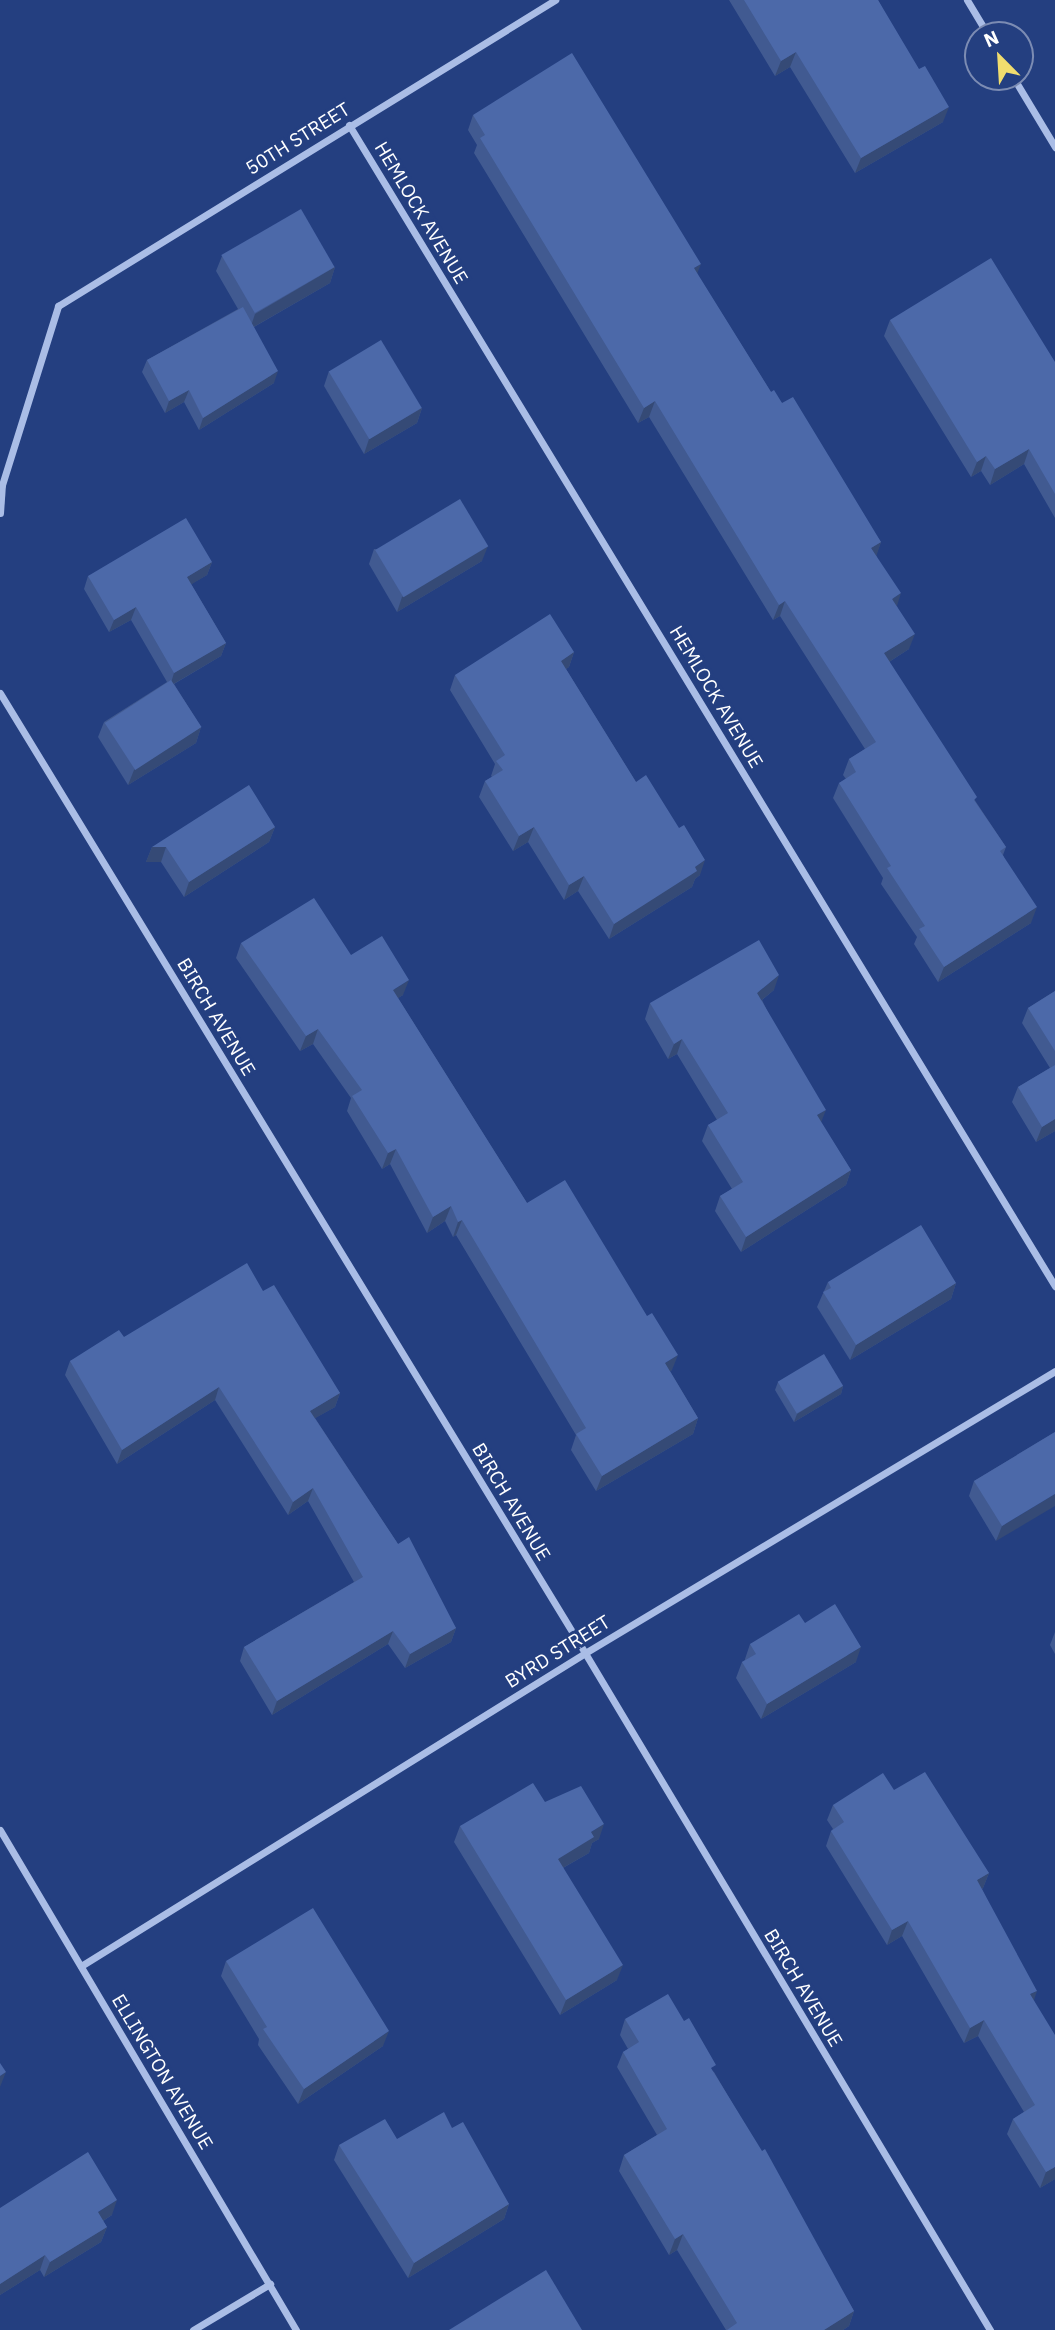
<!DOCTYPE html>
<html>
<head>
<meta charset="utf-8">
<style>
	body { margin:0 }
	#map { position:relative; width:1055px; height:2330px; overflow:hidden; background:#243f80; font-family:"IBM Plex Sans",sans-serif }
	div>[style] { position:absolute }
	.street>* { height:7px; margin:-3.5px; padding:0 3.5px; transform-origin:3.5px; border-radius:3.5px; background:#aabde6 }
	.wall>* { inset:0; background:#415a91 }
	.shaded-wall>* { inset:0; background:#354a76 }
	.building>* { inset:0; background:#4c69a9; transform-origin:0 0 }
	span { translate:-50% -50%; white-space:nowrap; text-align:center; line-height:1.15; -webkit-text-stroke:6px #243f80; paint-order:stroke }
	.street-label { font-size:19px; color:#fff }
	.north { position:absolute; left:964px; top:21px; width:70px; height:70px; box-sizing:border-box; background:#243f80; border:2px solid #7c8cb3; border-radius:50%; rotate:336deg; font-size:19px; font-weight:700; line-height:28px; text-align:center; color:#fff }
	.north::after { content:''; display:block; margin:auto; width:24px; height:32px; background:#f1dd6e; clip-path:polygon(50% 0,100% 100%,50% 72%,0 100%) }
</style>
</head>
<body>
<div id="map">
	<div class="street">
		<i style="left:967px;top:0;width:41px;rotate:59deg"></i>
		<i style="left:1013px;top:77px;width:82px;rotate:59deg"></i>
		<i style="left:349px;top:125px;width:1359px;rotate:58.7deg"></i>
		<i style="left:0;top:513px;width:28px;rotate:-86deg"></i>
		<i style="left:2px;top:485px;width:188px;rotate:-72.6deg"></i>
		<i style="left:58px;top:306px;width:584px;rotate:-31.62deg"></i>
		<i style="left:0;top:693px;width:1124px;rotate:58.64deg"></i>
		<i style="left:585px;top:1653px;width:789px;rotate:59.11deg"></i>
		<i style="left:0;top:1830px;width:581px;rotate:59.37deg"></i>
		<i style="left:81px;top:1966px;width:593px;rotate:-31.84deg"></i>
		<i style="left:585px;top:1653px;width:548px;rotate:-30.96deg"></i>
		<i style="left:193px;top:2330px;width:90px;rotate:-30.9deg"></i>
	</div>
	<div class="wall">
		<i style="clip-path:polygon(729px 0,878px 0,943px 122px,855px 173px,790px 67px,775px 76px)"></i>
		<i style="clip-path:polygon(473px 115px,697px 274px,771px 392px,782px 403px,881px 542px,876px 555px,897px 606px,909px 649px,889px 662px,976px 802px,1006px 847px,1003px 855px,1031px 923px,938px 982px,914px 944px,917px 937px,881px 884px,883px 878px,833px 798px,839px 783px,846px 779px,843px 775px,849px 759px,865px 749px,780px 616px,773px 620px,649px 417px,638px 423px,474px 153px,477px 145px,468px 130px)"></i>
		<i style="clip-path:polygon(222px 256px,335px 267px,330px 283px,254px 327px,274px 383px,199px 430px,184px 402px,165px 413px,142px 372px,147px 360px,238px 309px,216px 271px)"></i>
		<i style="clip-path:polygon(890px 320px,1055px 362px,1055px 518px,1024px 464px,990px 485px,981px 471px,971px 477px,884px 336px)"></i>
		<i style="clip-path:polygon(329px 371px,422px 408px,417px 423px,364px 454px,324px 386px)"></i>
		<i style="clip-path:polygon(374px 549px,482px 561px,397px 612px,369px 564px)"></i>
		<i style="clip-path:polygon(212px 562px,207px 575px,191px 584px,226px 643px,221px 656px,174px 684px,201px 727px,196px 743px,128px 785px,98px 737px,104px 722px,167px 682px,131px 620px,109px 632px,84px 589px,88px 576px)"></i>
		<i style="clip-path:polygon(574px 652px,569px 667px,566px 669px,636px 782px,700px 875px,695px 879px,692px 887px,609px 939px,578px 891px,564px 900px,528px 842px,513px 851px,479px 797px,485px 781px,492px 777px,491px 776px,495px 764px,450px 690px,455px 675px)"></i>
		<i style="clip-path:polygon(275px 827px,269px 842px,184px 897px,161px 862px,146px 862px,152px 847px)"></i>
		<i style="clip-path:polygon(241px 943px,351px 955px,403px 995px,398px 998px,527px 1203px,672px 1370px,670px 1371px,698px 1418px,693px 1434px,596px 1491px,571px 1450px,576px 1435px,456px 1235px,453px 1237px,445px 1221px,427px 1233px,390px 1164px,382px 1169px,347px 1111px,351px 1098px,313px 1044px,300px 1051px,236px 958px)"></i>
		<i style="clip-path:polygon(774px 990px,762px 1000px,821px 1123px,851px 1170px,846px 1185px,741px 1252px,715px 1211px,720px 1196px,732px 1189px,702px 1141px,708px 1125px,717px 1120px,677px 1054px,668px 1059px,645px 1019px,650px 1003px)"></i>
		<i style="clip-path:polygon(1055px 991px,1055px 1131px,1036px 1142px,1012px 1102px,1018px 1087px,1050px 1068px,1022px 1023px,1028px 1008px)"></i>
		<i style="clip-path:polygon(828px 1282px,956px 1283px,951px 1299px,850px 1360px,817px 1307px)"></i>
		<i style="clip-path:polygon(263px 1291px,340px 1393px,335px 1407px,315px 1418px,398px 1544px,456px 1628px,451px 1642px,405px 1668px,388px 1644px,272px 1715px,240px 1661px,244px 1647px,354px 1582px,308px 1501px,288px 1515px,215px 1400px,117px 1464px,65px 1375px,70px 1361px,124px 1337px)"></i>
		<i style="clip-path:polygon(778px 1382px,843px 1386px,841px 1394px,794px 1422px,775px 1390px)"></i>
		<i style="clip-path:polygon(1055px 1432px,996px 1541px,969px 1496px,974px 1481px)"></i>
		<i style="clip-path:polygon(805px 1623px,856px 1662px,761px 1719px,736px 1678px,742px 1662px,745px 1660px,745px 1659px,750px 1644px)"></i>
		<i style="clip-path:polygon(1055px 1632px,1055px 1654px,1050px 1645px)"></i>
		<i style="clip-path:polygon(894px 1790px,989px 1873px,983px 1888px,982px 1889px,1034px 2000px,1055px 2179px,1040px 2188px,1007px 2134px,1013px 2119px,1024px 2112px,978px 2036px,964px 2043px,902px 1936px,887px 1945px,826px 1846px,831px 1831px,833px 1829px,827px 1820px,833px 1805px)"></i>
		<i style="clip-path:polygon(545px 1802px,599px 1839px,592px 1843px,589px 1853px,563px 1868px,617px 1980px,560px 2015px,454px 1842px,460px 1826px)"></i>
		<i style="clip-path:polygon(226px 1961px,383px 2046px,298px 2104px,258px 2045px,259px 2039px,221px 1976px)"></i>
		<i style="clip-path:polygon(625px 2019px,714px 2072px,854px 2311px,849px 2326px,843px 2330px,726px 2330px,677px 2250px,669px 2255px,619px 2171px,624px 2155px,657px 2135px,617px 2067px,623px 2052px,628px 2049px,620px 2035px)"></i>
		<i style="clip-path:polygon(452px 2128px,509px 2204px,504px 2219px,408px 2278px,334px 2160px,339px 2145px,397px 2139px)"></i>
		<i style="clip-path:polygon(0 2208px,112px 2215px,103px 2221px,107px 2227px,101px 2242px,44px 2277px,40px 2270px,0 2295px)"></i>
	</div>
	<div class="shaded-wall">
		<i style="clip-path:polygon(796px 52px,790px 67px,775px 76px,781px 61px)"></i>
		<i style="clip-path:polygon(949px 107px,943px 122px,855px 173px,861px 158px)"></i>
		<i style="clip-path:polygon(701px 264px,695px 279px,694px 268px)"></i>
		<i style="clip-path:polygon(335px 267px,330px 283px,250px 329px,255px 314px)"></i>
		<i style="clip-path:polygon(278px 371px,274px 383px,199px 430px,203px 418px)"></i>
		<i style="clip-path:polygon(189px 390px,184px 402px,165px 413px,169px 401px)"></i>
		<i style="clip-path:polygon(655px 401px,649px 417px,638px 423px,644px 408px)"></i>
		<i style="clip-path:polygon(422px 408px,417px 423px,364px 454px,369px 439px)"></i>
		<i style="clip-path:polygon(1029px 449px,1024px 464px,990px 485px,995px 469px)"></i>
		<i style="clip-path:polygon(986px 456px,981px 471px,971px 477px,977px 462px)"></i>
		<i style="clip-path:polygon(881px 542px,876px 557px,871px 548px)"></i>
		<i style="clip-path:polygon(488px 546px,482px 561px,397px 612px,402px 597px)"></i>
		<i style="clip-path:polygon(212px 562px,207px 575px,182px 590px,187px 577px)"></i>
		<i style="clip-path:polygon(901px 593px,896px 609px,892px 599px)"></i>
		<i style="clip-path:polygon(785px 601px,780px 616px,773px 620px,779px 605px)"></i>
		<i style="clip-path:polygon(136px 607px,131px 620px,109px 632px,114px 620px)"></i>
		<i style="clip-path:polygon(915px 634px,909px 649px,878px 669px,884px 653px)"></i>
		<i style="clip-path:polygon(226px 643px,221px 656px,170px 686px,174px 673px)"></i>
		<i style="clip-path:polygon(574px 652px,569px 667px,555px 676px,561px 661px)"></i>
		<i style="clip-path:polygon(201px 727px,196px 743px,128px 785px,134px 770px)"></i>
		<i style="clip-path:polygon(275px 827px,269px 842px,184px 897px,189px 882px)"></i>
		<i style="clip-path:polygon(534px 827px,528px 842px,513px 851px,519px 836px)"></i>
		<i style="clip-path:polygon(152px 847px,166px 847px,161px 862px,146px 862px)"></i>
		<i style="clip-path:polygon(705px 860px,700px 875px,695px 879px,692px 887px,609px 939px,614px 924px)"></i>
		<i style="clip-path:polygon(584px 876px,578px 891px,564px 900px,569px 885px)"></i>
		<i style="clip-path:polygon(1037px 907px,1031px 923px,938px 982px,944px 967px)"></i>
		<i style="clip-path:polygon(779px 975px,774px 990px,752px 1008px,757px 993px)"></i>
		<i style="clip-path:polygon(409px 980px,403px 995px,387px 1005px,393px 990px)"></i>
		<i style="clip-path:polygon(318px 1029px,313px 1044px,300px 1051px,306px 1036px)"></i>
		<i style="clip-path:polygon(682px 1039px,677px 1054px,668px 1059px,674px 1044px)"></i>
		<i style="clip-path:polygon(826px 1110px,820px 1125px,817px 1115px)"></i>
		<i style="clip-path:polygon(1055px 1119px,1055px 1131px,1036px 1142px,1042px 1127px)"></i>
		<i style="clip-path:polygon(396px 1149px,390px 1164px,382px 1169px,388px 1153px)"></i>
		<i style="clip-path:polygon(851px 1170px,846px 1185px,741px 1252px,746px 1237px)"></i>
		<i style="clip-path:polygon(451px 1206px,445px 1221px,427px 1233px,433px 1217px)"></i>
		<i style="clip-path:polygon(462px 1220px,456px 1235px,453px 1237px,458px 1222px)"></i>
		<i style="clip-path:polygon(956px 1283px,951px 1299px,850px 1360px,856px 1345px)"></i>
		<i style="clip-path:polygon(678px 1355px,672px 1370px,659px 1378px,665px 1363px)"></i>
		<i style="clip-path:polygon(843px 1386px,841px 1394px,794px 1422px,797px 1414px)"></i>
		<i style="clip-path:polygon(219px 1387px,215px 1400px,117px 1464px,122px 1450px)"></i>
		<i style="clip-path:polygon(340px 1393px,335px 1407px,305px 1424px,310px 1411px)"></i>
		<i style="clip-path:polygon(698px 1418px,693px 1434px,596px 1491px,602px 1476px)"></i>
		<i style="clip-path:polygon(313px 1488px,308px 1501px,288px 1515px,293px 1502px)"></i>
		<i style="clip-path:polygon(1055px 1494px,1055px 1506px,996px 1541px,1002px 1526px)"></i>
		<i style="clip-path:polygon(456px 1628px,451px 1642px,405px 1668px,410px 1654px)"></i>
		<i style="clip-path:polygon(393px 1631px,388px 1644px,272px 1715px,277px 1701px)"></i>
		<i style="clip-path:polygon(861px 1647px,856px 1662px,761px 1719px,767px 1704px)"></i>
		<i style="clip-path:polygon(604px 1824px,599px 1839px,592px 1843px,589px 1853px,552px 1874px,558px 1859px,591px 1832px)"></i>
		<i style="clip-path:polygon(989px 1873px,983px 1888px,972px 1895px,977px 1880px)"></i>
		<i style="clip-path:polygon(908px 1921px,902px 1936px,887px 1945px,892px 1930px)"></i>
		<i style="clip-path:polygon(623px 1965px,617px 1980px,560px 2015px,566px 2000px)"></i>
		<i style="clip-path:polygon(1037px 1991px,1032px 2006px,1030px 1994px)"></i>
		<i style="clip-path:polygon(984px 2020px,978px 2036px,964px 2043px,970px 2028px)"></i>
		<i style="clip-path:polygon(389px 2031px,383px 2046px,298px 2104px,304px 2089px)"></i>
		<i style="clip-path:polygon(6px 2072px,0 2087px,0 2088px,0 2076px)"></i>
		<i style="clip-path:polygon(1055px 2167px,1055px 2179px,1040px 2188px,1046px 2172px)"></i>
		<i style="clip-path:polygon(117px 2200px,112px 2215px,93px 2227px,98px 2212px)"></i>
		<i style="clip-path:polygon(509px 2204px,504px 2219px,408px 2278px,414px 2263px)"></i>
		<i style="clip-path:polygon(107px 2227px,101px 2242px,44px 2277px,50px 2262px)"></i>
		<i style="clip-path:polygon(683px 2234px,677px 2250px,669px 2255px,675px 2239px)"></i>
		<i style="clip-path:polygon(45px 2255px,40px 2270px,0 2295px,0 2284px)"></i>
		<i style="clip-path:polygon(854px 2311px,849px 2326px,843px 2330px,824px 2330px)"></i>
	</div>
	<div class="building">
		<i style="clip-path:polygon(744px 0,878px 0,919px 69px,925px 66px,949px 107px,861px 158px,796px 52px,781px 61px)"></i>
		<i style="clip-path:polygon(572px 53px,701px 264px,694px 268px,771px 392px,774px 390px,782px 403px,793px 397px,881px 542px,871px 548px,901px 593px,892px 599px,915px 634px,884px 653px,977px 797px,974px 800px,1006px 847px,1000px 851px,1037px 907px,944px 967px,919px 929px,925px 926px,887px 868px,891px 866px,839px 783px,856px 772px,849px 759px,876px 742px,785px 601px,779px 605px,655px 401px,644px 408px,480px 138px,485px 135px,473px 115px)"></i>
		<i style="left:301px;top:209px;width:67px;height:92px;rotate:60deg"></i>
		<i style="clip-path:polygon(991px 258px,1055px 362px,1055px 494px,1029px 449px,995px 469px,986px 456px,977px 462px,890px 320px)"></i>
		<i style="clip-path:polygon(243px 307px,278px 371px,203px 418px,189px 390px,169px 401px,147px 360px)"></i>
		<i style="left:381px;top:340px;width:79px;height:61px;rotate:59deg"></i>
		<i style="left:460px;top:499px;width:55px;height:99px;rotate:59deg"></i>
		<i style="clip-path:polygon(186px 518px,212px 562px,187px 577px,226px 643px,174px 673px,136px 607px,114px 620px,88px 576px)"></i>
		<i style="clip-path:polygon(550px 614px,574px 652px,561px 661px,636px 782px,646px 775px,679px 828px,684px 825px,705px 860px,695px 867px,697px 871px,614px 924px,584px 876px,569px 885px,534px 827px,519px 836px,485px 781px,503px 770px,496px 761px,505px 755px,455px 675px)"></i>
		<i style="left:171px;top:680px;width:56px;height:79px;rotate:57deg"></i>
		<i style="clip-path:polygon(249px 785px,275px 827px,189px 882px,166px 847px,152px 847px)"></i>
		<i style="clip-path:polygon(314px 898px,351px 955px,382px 936px,409px 980px,393px 990px,527px 1203px,565px 1180px,647px 1316px,652px 1313px,678px 1355px,665px 1363px,698px 1418px,602px 1476px,576px 1434px,586px 1428px,462px 1220px,458px 1222px,451px 1206px,433px 1217px,396px 1149px,388px 1153px,352px 1096px,362px 1090px,318px 1029px,306px 1036px,241px 943px)"></i>
		<i style="clip-path:polygon(759px 940px,779px 975px,757px 993px,826px 1110px,817px 1115px,851px 1170px,746px 1237px,720px 1196px,743px 1182px,708px 1125px,728px 1113px,682px 1039px,674px 1044px,650px 1003px)"></i>
		<i style="clip-path:polygon(1055px 991px,1055px 1051px,1028px 1008px)"></i>
		<i style="clip-path:polygon(1055px 1065px,1055px 1119px,1042px 1127px,1018px 1087px)"></i>
		<i style="clip-path:polygon(921px 1225px,956px 1283px,856px 1345px,823px 1292px,831px 1288px,828px 1282px)"></i>
		<i style="clip-path:polygon(247px 1263px,263px 1291px,274px 1285px,340px 1393px,310px 1411px,398px 1544px,409px 1537px,456px 1628px,410px 1654px,393px 1631px,277px 1701px,244px 1647px,363px 1577px,313px 1488px,293px 1502px,219px 1387px,122px 1450px,70px 1361px,119px 1330px,124px 1337px)"></i>
		<i style="left:824px;top:1354px;width:37px;height:54px;rotate:59deg"></i>
		<i style="clip-path:polygon(1055px 1432px,1055px 1494px,1002px 1526px,974px 1481px)"></i>
		<i style="clip-path:polygon(835px 1604px,861px 1647px,767px 1704px,742px 1662px,756px 1654px,750px 1644px,799px 1614px,805px 1623px)"></i>
		<i style="clip-path:polygon(925px 1772px,989px 1873px,977px 1880px,1037px 1991px,1030px 1994px,1055px 2035px,1055px 2167px,1046px 2172px,1013px 2119px,1035px 2105px,984px 2020px,970px 2028px,908px 1921px,892px 1930px,831px 1831px,844px 1822px,833px 1805px,883px 1773px,894px 1790px)"></i>
		<i style="clip-path:polygon(533px 1783px,545px 1802px,581px 1786px,604px 1824px,591px 1832px,594px 1837px,558px 1859px,623px 1965px,566px 2000px,460px 1826px)"></i>
		<i style="clip-path:polygon(313px 1908px,389px 2031px,304px 2089px,263px 2029px,267px 2027px,226px 1961px)"></i>
		<i style="clip-path:polygon(668px 1994px,684px 2021px,689px 2018px,716px 2065px,711px 2068px,762px 2151px,765px 2149px,854px 2311px,824px 2330px,727px 2330px,737px 2323px,683px 2234px,675px 2239px,624px 2155px,667px 2129px,623px 2052px,639px 2042px,625px 2019px)"></i>
		<i style="clip-path:polygon(0 2063px,6px 2072px,0 2076px)"></i>
		<i style="clip-path:polygon(444px 2112px,452px 2128px,463px 2122px,509px 2204px,414px 2263px,339px 2145px,385px 2119px,397px 2139px)"></i>
		<i style="clip-path:polygon(88px 2152px,117px 2200px,98px 2212px,107px 2227px,50px 2262px,45px 2255px,0 2284px,0 2208px)"></i>
		<i style="clip-path:polygon(546px 2270px,582px 2330px,449px 2330px)"></i>
	</div>
	<div class="street-label">
		<span style="left:298px;top:139px;rotate:-32deg">50TH STREET</span>
		<span style="left:421px;top:213px;rotate:59deg">HEMLOCK AVENUE</span>
		<span style="left:716px;top:697px;rotate:59deg">HEMLOCK AVENUE</span>
		<span style="left:216px;top:1017px;rotate:59deg">BIRCH AVENUE</span>
		<span style="left:511px;top:1502px;rotate:59deg">BIRCH AVENUE</span>
		<span style="left:558px;top:1652px;rotate:-32deg">BYRD STREET</span>
		<span style="left:803px;top:1988px;rotate:59deg">BIRCH AVENUE</span>
		<span style="left:162px;top:2072px;rotate:59deg">ELLINGTON AVENUE</span>
	</div>
	<div class="north">N</div>
</div>
</body>
</html>
